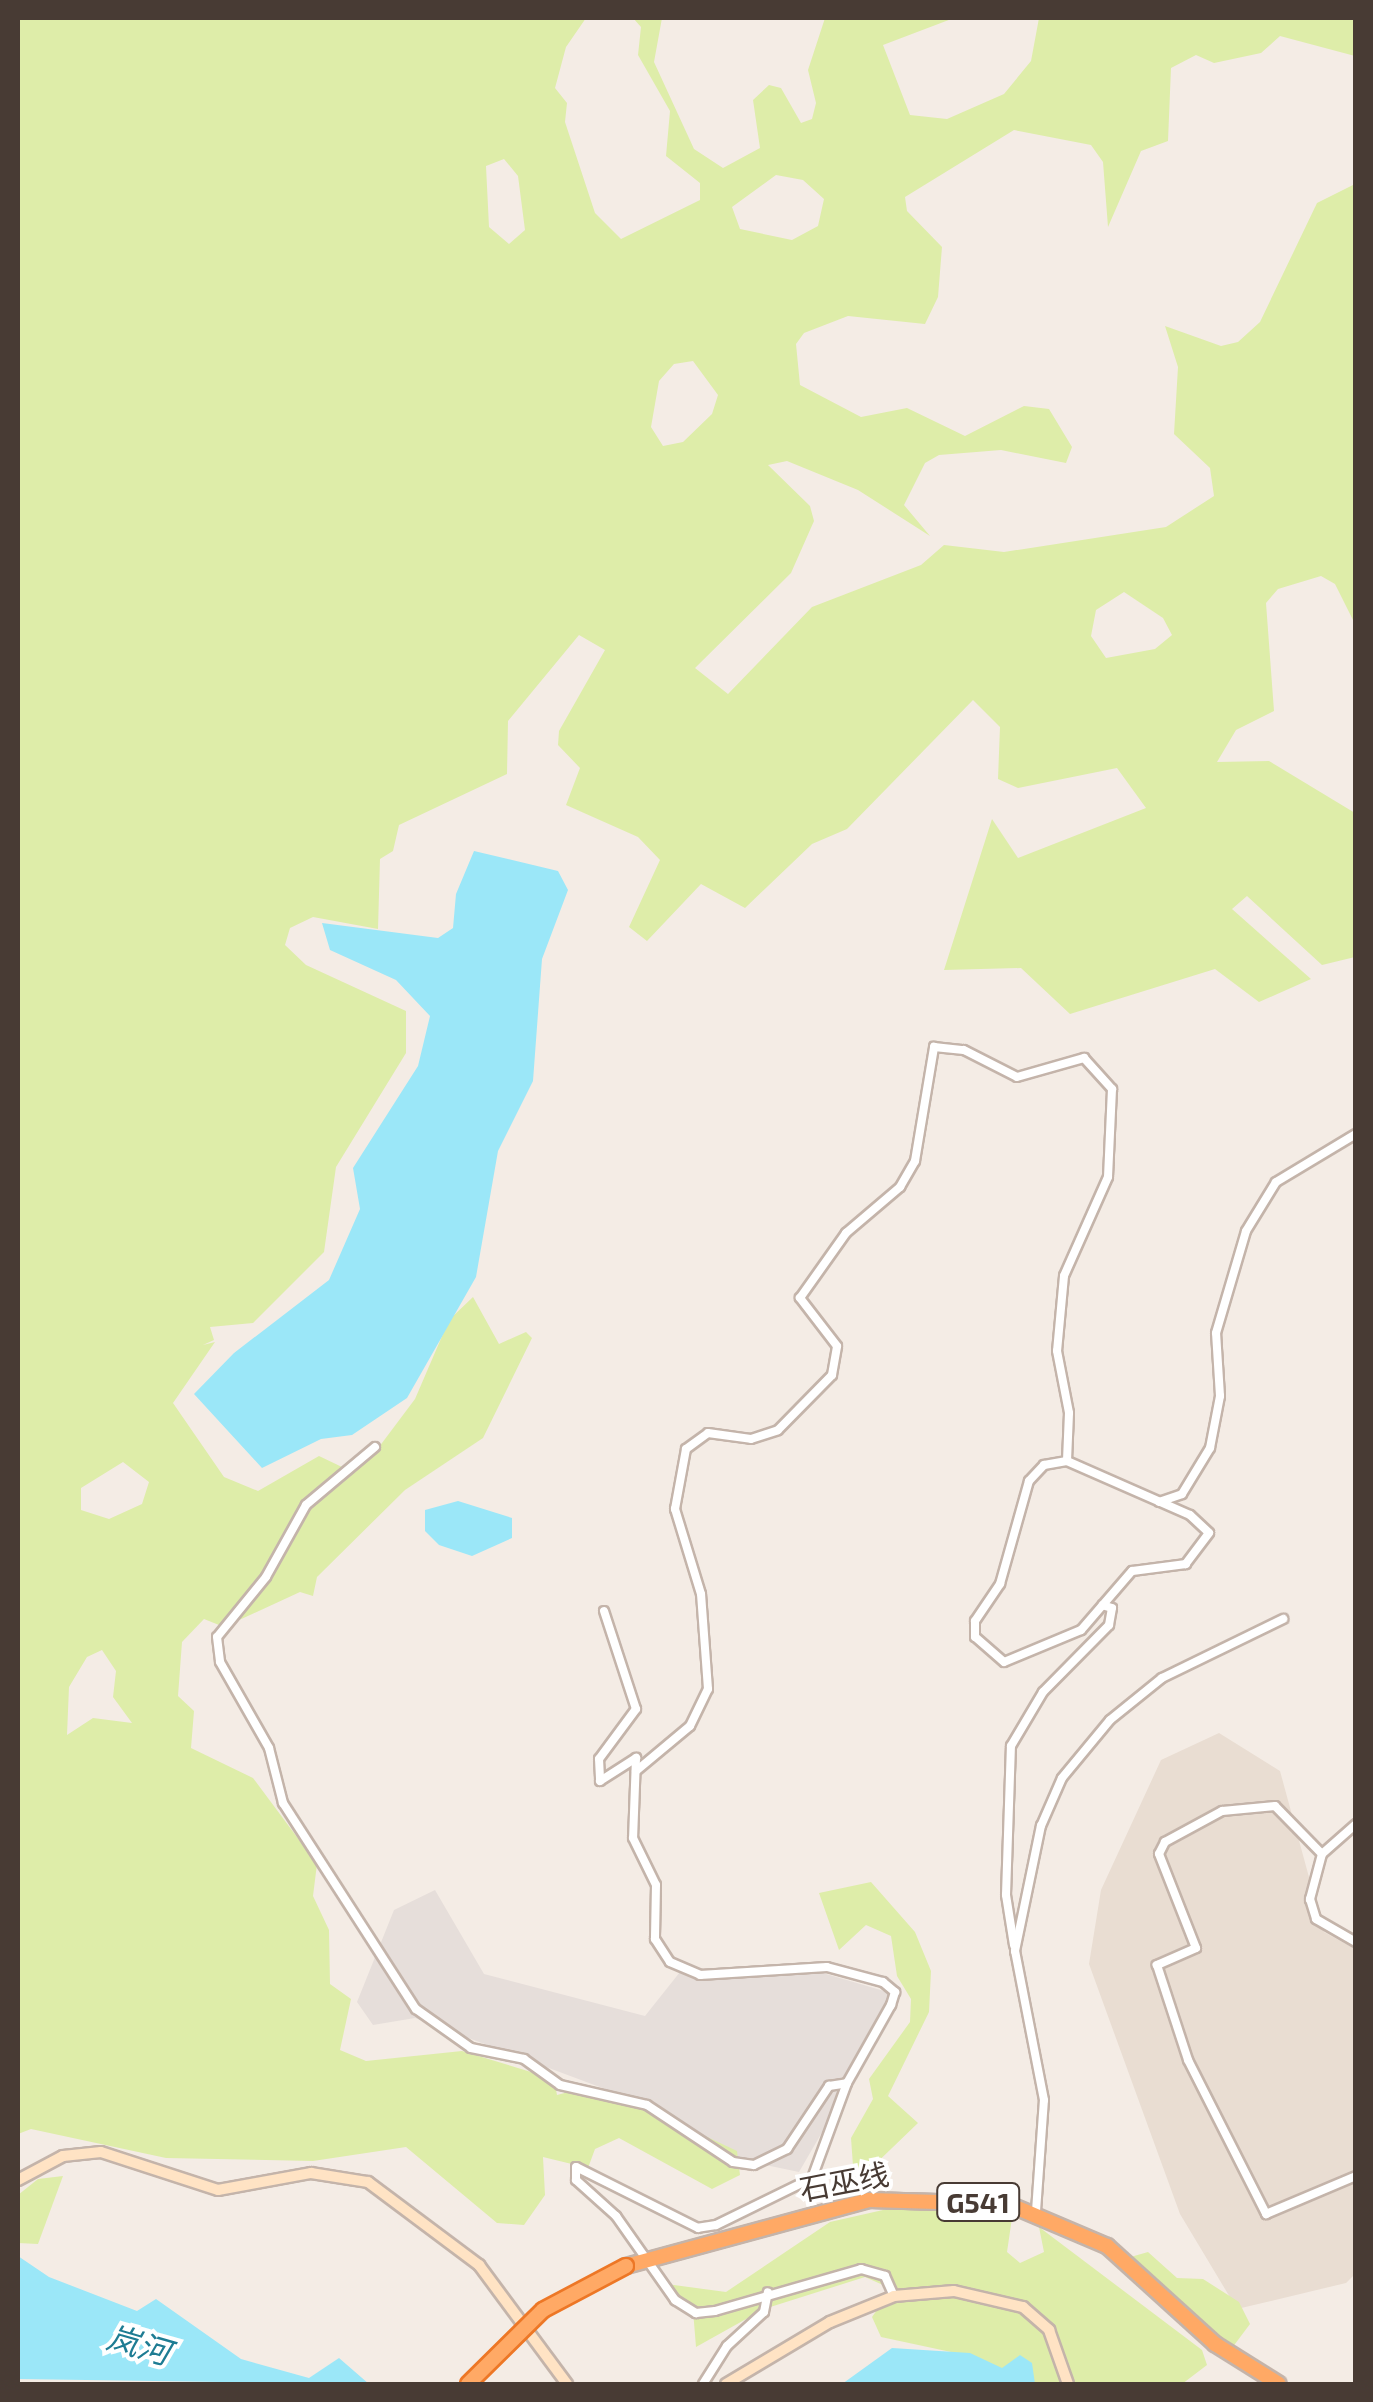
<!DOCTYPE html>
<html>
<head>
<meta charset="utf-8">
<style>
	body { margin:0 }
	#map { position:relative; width:1373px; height:2402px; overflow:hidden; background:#f4ece5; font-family:"Exo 2","Noto Sans SC",sans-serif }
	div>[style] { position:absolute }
	.residential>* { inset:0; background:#e9ddd2 }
	.industrial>* { inset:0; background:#e6deda }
	.green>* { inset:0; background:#deeda9 }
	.water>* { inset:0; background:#9be7f8 }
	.roads { filter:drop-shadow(2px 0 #c4b4aa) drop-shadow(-2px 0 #c4b4aa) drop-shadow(0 2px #c4b4aa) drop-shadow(0 -2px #c4b4aa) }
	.street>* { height:8px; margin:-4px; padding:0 4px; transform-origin:4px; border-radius:4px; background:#fff }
	.secondary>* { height:10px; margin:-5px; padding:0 5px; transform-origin:5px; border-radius:5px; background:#ffe3c4 }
	.highway>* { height:14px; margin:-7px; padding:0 7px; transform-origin:7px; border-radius:7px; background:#ffa965 }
	.bridges { filter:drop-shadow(2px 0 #ed7726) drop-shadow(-2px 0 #ed7726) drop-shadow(0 2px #ed7726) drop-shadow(0 -2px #ed7726) }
	.highway-bridge>* { height:14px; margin:-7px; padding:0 7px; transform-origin:7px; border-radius:7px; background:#ffa965 }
	span { translate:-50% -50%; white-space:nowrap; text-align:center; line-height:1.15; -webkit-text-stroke:8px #fff; paint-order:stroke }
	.shield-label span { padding:2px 8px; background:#fff; border:2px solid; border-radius:8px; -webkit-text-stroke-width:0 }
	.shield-label { font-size:28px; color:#483b34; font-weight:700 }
	.street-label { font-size:30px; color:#483b34 }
	.water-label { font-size:32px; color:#1e7c93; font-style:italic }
	.frame { position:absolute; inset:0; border:20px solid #483b34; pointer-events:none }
</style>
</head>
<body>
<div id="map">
	<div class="residential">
		<i style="clip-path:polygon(1219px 1733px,1280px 1771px,1324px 1932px,1355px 1949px,1356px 2273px,1346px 2283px,1237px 2309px,1180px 2214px,1089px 1964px,1101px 1890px,1161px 1760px)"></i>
	</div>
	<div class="industrial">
		<i style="clip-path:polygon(435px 1890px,484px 1974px,645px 2016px,680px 1972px,799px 1966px,901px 1996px,799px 2172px,728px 2157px,640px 2102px,415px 2018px,373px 2025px,357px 2002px,394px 1910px)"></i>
	</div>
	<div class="green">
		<i style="clip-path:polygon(evenodd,18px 18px,586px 18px,566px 47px,555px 88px,567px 103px,565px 122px,595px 213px,621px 239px,700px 200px,700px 183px,666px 156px,670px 111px,638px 55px,641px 27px,633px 18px,662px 18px,654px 62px,694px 149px,723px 168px,760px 148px,753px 100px,769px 85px,781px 88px,801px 123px,812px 119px,816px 103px,808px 70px,825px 18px,954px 18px,883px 45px,910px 115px,947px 119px,1004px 94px,1031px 61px,1039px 18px,1355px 18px,1355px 56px,1280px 36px,1261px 53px,1214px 63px,1196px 55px,1171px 68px,1168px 141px,1141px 151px,1108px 227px,1103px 162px,1091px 145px,1014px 130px,905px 197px,907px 211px,942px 247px,938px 297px,925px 324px,848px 316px,804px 333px,796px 344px,800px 385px,861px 417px,907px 408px,965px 436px,1024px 406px,1049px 409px,1072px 447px,1066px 463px,1001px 450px,939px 455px,925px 463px,904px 505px,930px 536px,858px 490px,787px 461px,768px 465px,810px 506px,814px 521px,791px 573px,695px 668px,728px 694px,812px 607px,921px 565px,944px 545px,1004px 552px,1166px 527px,1214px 496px,1210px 468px,1174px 434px,1178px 367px,1165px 326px,1221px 346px,1238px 342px,1260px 322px,1317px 203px,1355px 184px,1355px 624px,1335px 584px,1321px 576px,1278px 589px,1266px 603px,1274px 711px,1236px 730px,1217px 762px,1269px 761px,1355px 813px,1355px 957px,1322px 965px,1247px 896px,1232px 909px,1311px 979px,1259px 1002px,1215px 969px,1070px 1014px,1021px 968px,944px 970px,992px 819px,1018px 858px,1146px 808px,1117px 768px,1018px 788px,998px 779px,1000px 727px,973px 700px,847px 829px,812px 844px,745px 908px,701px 884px,647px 941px,629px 927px,660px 860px,638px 837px,566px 805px,580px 768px,558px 745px,559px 731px,605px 650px,579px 635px,508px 721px,507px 774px,399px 825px,393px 851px,380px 859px,378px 929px,313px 917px,290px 928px,285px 945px,306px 965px,406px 1011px,406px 1053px,336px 1167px,324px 1252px,253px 1323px,210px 1327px,214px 1340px,203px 1345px,215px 1342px,173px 1403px,224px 1477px,258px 1491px,319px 1456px,342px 1467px,370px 1459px,415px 1399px,449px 1320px,473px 1297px,499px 1344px,526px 1332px,532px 1338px,483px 1438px,405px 1490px,317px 1577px,313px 1596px,300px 1592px,224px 1627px,204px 1619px,182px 1642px,178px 1696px,194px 1711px,191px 1748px,253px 1778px,317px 1864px,313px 1896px,329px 1930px,330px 1984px,351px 1999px,340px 2050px,366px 2061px,462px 2051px,554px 2079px,557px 2095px,576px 2090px,631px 2101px,737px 2151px,740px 2175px,712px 2189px,619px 2138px,595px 2149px,588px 2168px,543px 2157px,545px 2195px,524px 2225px,497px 2223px,406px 2147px,313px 2161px,166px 2158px,31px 2129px,18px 2134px,18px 18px,504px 159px,518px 176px,525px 230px,509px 244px,489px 227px,486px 166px,504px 159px,18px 18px,776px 175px,803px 180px,824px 199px,818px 226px,792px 240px,740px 229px,732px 207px,776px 175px,18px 18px,693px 361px,718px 395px,712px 414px,683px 442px,663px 446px,651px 427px,659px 381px,674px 364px,693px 361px,18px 18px,1124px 592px,1163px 618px,1172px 635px,1155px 649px,1106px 658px,1091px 636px,1096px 610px,1124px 592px,18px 18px,123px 1462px,149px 1482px,142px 1504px,109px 1519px,81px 1510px,81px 1488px,123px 1462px,18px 18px,102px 1650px,116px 1671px,113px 1697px,132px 1723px,93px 1718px,67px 1735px,69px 1687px,87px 1657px,102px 1650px)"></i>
		<i style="clip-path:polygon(871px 1882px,915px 1932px,931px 1971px,929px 2012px,888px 2096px,918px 2123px,865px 2174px,853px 2166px,851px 2138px,873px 2099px,869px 2079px,910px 2022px,911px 1999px,897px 1976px,891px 1936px,866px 1925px,839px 1950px,819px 1893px)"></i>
		<i style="clip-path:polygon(63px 2176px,38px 2244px,18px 2243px,18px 2195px,38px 2179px)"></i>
		<i style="clip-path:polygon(983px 2203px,1012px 2218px,1007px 2252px,1020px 2263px,1044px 2252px,1039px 2227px,1202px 2350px,1207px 2365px,1182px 2384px,985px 2384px,951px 2352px,881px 2337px,872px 2317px,892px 2289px,865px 2277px,764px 2309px,696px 2347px,693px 2310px,659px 2283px,726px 2292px,830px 2222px,905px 2205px)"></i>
		<i style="clip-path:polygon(1148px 2252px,1177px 2278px,1203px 2279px,1239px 2302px,1250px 2324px,1232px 2348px,1212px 2353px,1202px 2327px,1127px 2258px)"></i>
	</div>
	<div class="water">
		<i style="clip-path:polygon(474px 851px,558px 871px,568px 890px,542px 959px,533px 1081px,498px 1151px,476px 1277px,407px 1398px,352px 1435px,321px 1439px,262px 1468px,194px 1394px,234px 1353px,329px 1280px,360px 1209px,353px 1168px,418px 1066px,430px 1016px,396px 980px,330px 950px,322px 923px,438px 938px,453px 928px,456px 894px)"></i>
		<i style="clip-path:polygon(458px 1501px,512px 1518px,512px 1538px,472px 1556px,439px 1545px,425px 1531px,425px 1510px)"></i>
		<i style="clip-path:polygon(18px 2256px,49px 2277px,137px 2311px,156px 2299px,241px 2359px,309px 2378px,339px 2358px,369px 2384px,18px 2379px)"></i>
		<i style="clip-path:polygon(892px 2348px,970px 2353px,1002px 2368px,1020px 2355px,1032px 2363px,1035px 2384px,842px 2384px)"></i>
	</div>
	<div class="roads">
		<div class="street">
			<i style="left:375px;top:1447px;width:90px;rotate:140deg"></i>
			<i style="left:306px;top:1505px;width:82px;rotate:119.1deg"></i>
			<i style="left:266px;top:1577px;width:77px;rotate:129.2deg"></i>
			<i style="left:217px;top:1637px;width:25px;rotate:83deg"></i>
			<i style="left:220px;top:1662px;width:99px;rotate:60.3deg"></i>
			<i style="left:269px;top:1748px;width:57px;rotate:75.7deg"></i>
			<i style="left:283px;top:1803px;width:245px;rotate:57.2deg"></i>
			<i style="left:416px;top:2009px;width:67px;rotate:35.3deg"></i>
			<i style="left:471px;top:2048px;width:54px;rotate:11.7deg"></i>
			<i style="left:524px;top:2059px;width:44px;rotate:35.8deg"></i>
			<i style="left:560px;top:2085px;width:89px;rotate:12.9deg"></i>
			<i style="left:647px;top:2105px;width:103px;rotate:33.5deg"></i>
			<i style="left:733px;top:2162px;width:21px;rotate:8deg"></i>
			<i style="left:754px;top:2165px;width:37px;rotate:-26deg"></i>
			<i style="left:787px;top:2149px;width:76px;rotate:-56.3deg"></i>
			<i style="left:829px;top:2086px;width:18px;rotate:-9deg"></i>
			<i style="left:847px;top:2083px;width:101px;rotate:110.2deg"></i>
			<i style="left:812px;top:2178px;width:107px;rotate:153.9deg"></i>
			<i style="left:716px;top:2225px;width:18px;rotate:171deg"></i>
			<i style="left:698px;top:2228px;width:136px;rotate:-153.4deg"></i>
			<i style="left:576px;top:2167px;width:13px;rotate:90deg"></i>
			<i style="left:576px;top:2180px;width:54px;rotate:42deg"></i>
			<i style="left:616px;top:2216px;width:103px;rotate:54.9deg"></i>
			<i style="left:675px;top:2300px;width:25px;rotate:32deg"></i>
			<i style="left:696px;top:2313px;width:19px;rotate:-6deg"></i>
			<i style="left:715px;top:2311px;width:152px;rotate:-16deg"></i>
			<i style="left:861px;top:2269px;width:25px;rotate:16deg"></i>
			<i style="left:885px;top:2276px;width:22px;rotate:66deg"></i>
			<i style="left:1067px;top:1461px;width:134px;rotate:23.7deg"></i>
			<i style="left:1190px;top:1515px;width:26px;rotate:43deg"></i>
			<i style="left:1209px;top:1533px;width:39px;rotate:127deg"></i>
			<i style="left:1186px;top:1564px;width:54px;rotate:172.6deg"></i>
			<i style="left:1132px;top:1571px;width:78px;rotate:130.8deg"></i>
			<i style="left:1081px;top:1630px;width:83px;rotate:157.4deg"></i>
			<i style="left:1004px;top:1662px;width:38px;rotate:-139deg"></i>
			<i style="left:975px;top:1637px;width:16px;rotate:-90deg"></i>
			<i style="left:975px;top:1621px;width:45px;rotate:-56deg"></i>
			<i style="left:1000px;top:1584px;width:107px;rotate:-74.3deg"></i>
			<i style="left:1029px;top:1481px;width:22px;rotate:-47deg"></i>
			<i style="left:1044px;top:1465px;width:23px;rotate:-10deg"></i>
			<i style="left:1159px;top:1502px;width:24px;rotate:-19deg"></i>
			<i style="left:1182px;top:1494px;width:54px;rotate:-58.7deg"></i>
			<i style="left:1210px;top:1448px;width:53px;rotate:-79.1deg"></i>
			<i style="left:1220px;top:1396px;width:63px;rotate:-93.6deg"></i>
			<i style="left:1216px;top:1333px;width:106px;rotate:-73.6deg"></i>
			<i style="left:1246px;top:1231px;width:57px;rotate:-58.5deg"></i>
			<i style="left:1276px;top:1182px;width:93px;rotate:-31deg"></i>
			<i style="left:604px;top:1611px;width:103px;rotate:71.9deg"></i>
			<i style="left:636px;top:1709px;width:62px;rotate:126.5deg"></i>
			<i style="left:599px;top:1759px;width:22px;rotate:87deg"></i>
			<i style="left:600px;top:1781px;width:43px;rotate:-32.6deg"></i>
			<i style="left:636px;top:1758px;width:80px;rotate:92.1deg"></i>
			<i style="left:633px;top:1838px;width:52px;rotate:63.9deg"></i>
			<i style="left:656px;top:1885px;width:54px;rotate:91.1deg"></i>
			<i style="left:655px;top:1939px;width:27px;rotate:57deg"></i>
			<i style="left:670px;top:1962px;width:33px;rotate:23deg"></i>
			<i style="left:700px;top:1975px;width:127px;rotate:-3.6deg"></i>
			<i style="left:827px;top:1967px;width:58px;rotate:15deg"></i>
			<i style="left:883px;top:1982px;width:16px;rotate:40deg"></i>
			<i style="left:895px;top:1992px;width:14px;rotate:107deg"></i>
			<i style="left:891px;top:2005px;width:90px;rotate:119.4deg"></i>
			<i style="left:636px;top:1771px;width:70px;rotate:-39.8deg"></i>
			<i style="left:690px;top:1726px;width:41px;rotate:-64.1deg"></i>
			<i style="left:708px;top:1689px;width:95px;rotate:-94.2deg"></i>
			<i style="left:701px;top:1594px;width:89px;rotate:-107deg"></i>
			<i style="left:675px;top:1509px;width:61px;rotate:-79.6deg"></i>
			<i style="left:686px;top:1449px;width:27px;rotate:-36deg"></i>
			<i style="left:708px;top:1433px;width:43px;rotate:7.9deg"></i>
			<i style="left:751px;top:1439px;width:28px;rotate:-18deg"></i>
			<i style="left:778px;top:1430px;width:77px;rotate:-45.5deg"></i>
			<i style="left:832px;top:1375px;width:29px;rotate:-80deg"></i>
			<i style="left:837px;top:1346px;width:61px;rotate:-127.6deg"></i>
			<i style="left:800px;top:1298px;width:80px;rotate:-54.7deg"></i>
			<i style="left:846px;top:1233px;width:71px;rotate:-40.4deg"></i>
			<i style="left:900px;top:1187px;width:30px;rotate:-60deg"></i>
			<i style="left:915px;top:1161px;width:116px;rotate:-80.5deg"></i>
			<i style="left:934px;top:1047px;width:30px;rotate:6deg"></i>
			<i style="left:964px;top:1050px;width:59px;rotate:27deg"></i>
			<i style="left:1017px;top:1077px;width:70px;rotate:-15.8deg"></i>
			<i style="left:1084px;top:1058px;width:42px;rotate:47.9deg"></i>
			<i style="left:1112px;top:1089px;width:88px;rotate:92.6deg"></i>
			<i style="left:1108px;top:1177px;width:108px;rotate:114deg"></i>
			<i style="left:1064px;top:1276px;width:75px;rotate:95.3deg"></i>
			<i style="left:1057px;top:1351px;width:63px;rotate:79deg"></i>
			<i style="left:1069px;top:1413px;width:48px;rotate:92.4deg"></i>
			<i style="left:1356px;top:1824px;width:45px;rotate:138.6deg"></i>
			<i style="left:1322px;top:1854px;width:47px;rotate:104.9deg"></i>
			<i style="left:1310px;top:1899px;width:21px;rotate:73deg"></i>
			<i style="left:1316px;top:1919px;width:46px;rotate:29.9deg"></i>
			<i style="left:1322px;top:1854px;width:67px;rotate:-134.4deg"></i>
			<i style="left:1275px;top:1806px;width:53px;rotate:174.6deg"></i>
			<i style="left:1222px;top:1811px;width:65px;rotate:151.5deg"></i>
			<i style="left:1165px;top:1842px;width:13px;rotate:117deg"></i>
			<i style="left:1159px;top:1854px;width:101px;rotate:68.5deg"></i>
			<i style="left:1196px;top:1948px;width:43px;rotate:156.4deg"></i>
			<i style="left:1157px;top:1965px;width:100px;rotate:71.9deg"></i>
			<i style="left:1188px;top:2060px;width:173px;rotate:63.1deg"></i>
			<i style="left:1266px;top:2214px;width:98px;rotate:-22.9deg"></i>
			<i style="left:1014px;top:1945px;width:51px;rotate:-99.1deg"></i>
			<i style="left:1006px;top:1895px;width:149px;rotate:-88.1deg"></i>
			<i style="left:1011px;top:1746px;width:63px;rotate:-59.3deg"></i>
			<i style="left:1043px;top:1692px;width:94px;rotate:-45.4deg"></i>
			<i style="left:1109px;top:1625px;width:17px;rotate:-80deg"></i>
			<i style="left:1112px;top:1608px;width:10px;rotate:-163deg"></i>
			<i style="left:1036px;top:2211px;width:111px;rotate:-85.9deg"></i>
			<i style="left:1044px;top:2100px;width:152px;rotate:-101deg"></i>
			<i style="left:1015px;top:1951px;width:128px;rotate:-78.3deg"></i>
			<i style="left:1041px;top:1826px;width:52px;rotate:-66.4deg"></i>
			<i style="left:1062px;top:1778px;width:75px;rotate:-50.4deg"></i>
			<i style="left:1110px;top:1720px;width:67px;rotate:-38.9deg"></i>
			<i style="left:1162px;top:1678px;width:135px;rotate:-26deg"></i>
			<i style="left:703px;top:2384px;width:45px;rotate:-57.7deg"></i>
			<i style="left:727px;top:2346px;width:50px;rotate:-42.6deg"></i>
			<i style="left:764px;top:2312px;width:20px;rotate:-79deg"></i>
		</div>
		<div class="secondary">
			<i style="left:18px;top:2180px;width:51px;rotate:-28.1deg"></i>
			<i style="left:63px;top:2156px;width:38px;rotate:-6deg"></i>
			<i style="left:101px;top:2152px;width:123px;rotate:18deg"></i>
			<i style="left:218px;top:2190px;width:95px;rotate:-10.4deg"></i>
			<i style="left:311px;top:2173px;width:58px;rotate:9deg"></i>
			<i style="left:368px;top:2182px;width:139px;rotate:36.8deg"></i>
			<i style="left:479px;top:2265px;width:148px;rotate:53.5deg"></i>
			<i style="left:726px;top:2384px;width:121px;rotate:-30.8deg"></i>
			<i style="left:830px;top:2322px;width:69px;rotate:-22.1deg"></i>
			<i style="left:894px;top:2296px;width:60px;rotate:-4.8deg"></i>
			<i style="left:954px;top:2291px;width:71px;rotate:13.1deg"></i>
			<i style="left:1023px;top:2307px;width:35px;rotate:41deg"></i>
			<i style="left:1049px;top:2330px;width:57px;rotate:70.6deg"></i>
		</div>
		<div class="highway">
			<i style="left:626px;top:2266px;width:252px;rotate:-15.2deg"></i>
			<i style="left:869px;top:2200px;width:139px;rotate:1.6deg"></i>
			<i style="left:1008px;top:2204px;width:108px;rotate:23deg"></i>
			<i style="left:1107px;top:2246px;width:146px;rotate:42.2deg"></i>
			<i style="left:1215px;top:2344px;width:75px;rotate:32deg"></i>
		</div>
	</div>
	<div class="bridges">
		<div class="highway-bridge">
			<i style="left:468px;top:2384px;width:105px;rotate:-44.6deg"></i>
			<i style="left:543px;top:2310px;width:94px;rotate:-27.9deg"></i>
		</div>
	</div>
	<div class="shield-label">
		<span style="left:978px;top:2202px">G541</span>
	</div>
	<div class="street-label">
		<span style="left:844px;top:2181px;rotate:-11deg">石巫线</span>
	</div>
	<div class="water-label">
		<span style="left:139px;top:2344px;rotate:16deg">岚河</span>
	</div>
	<div class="frame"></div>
</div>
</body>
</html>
